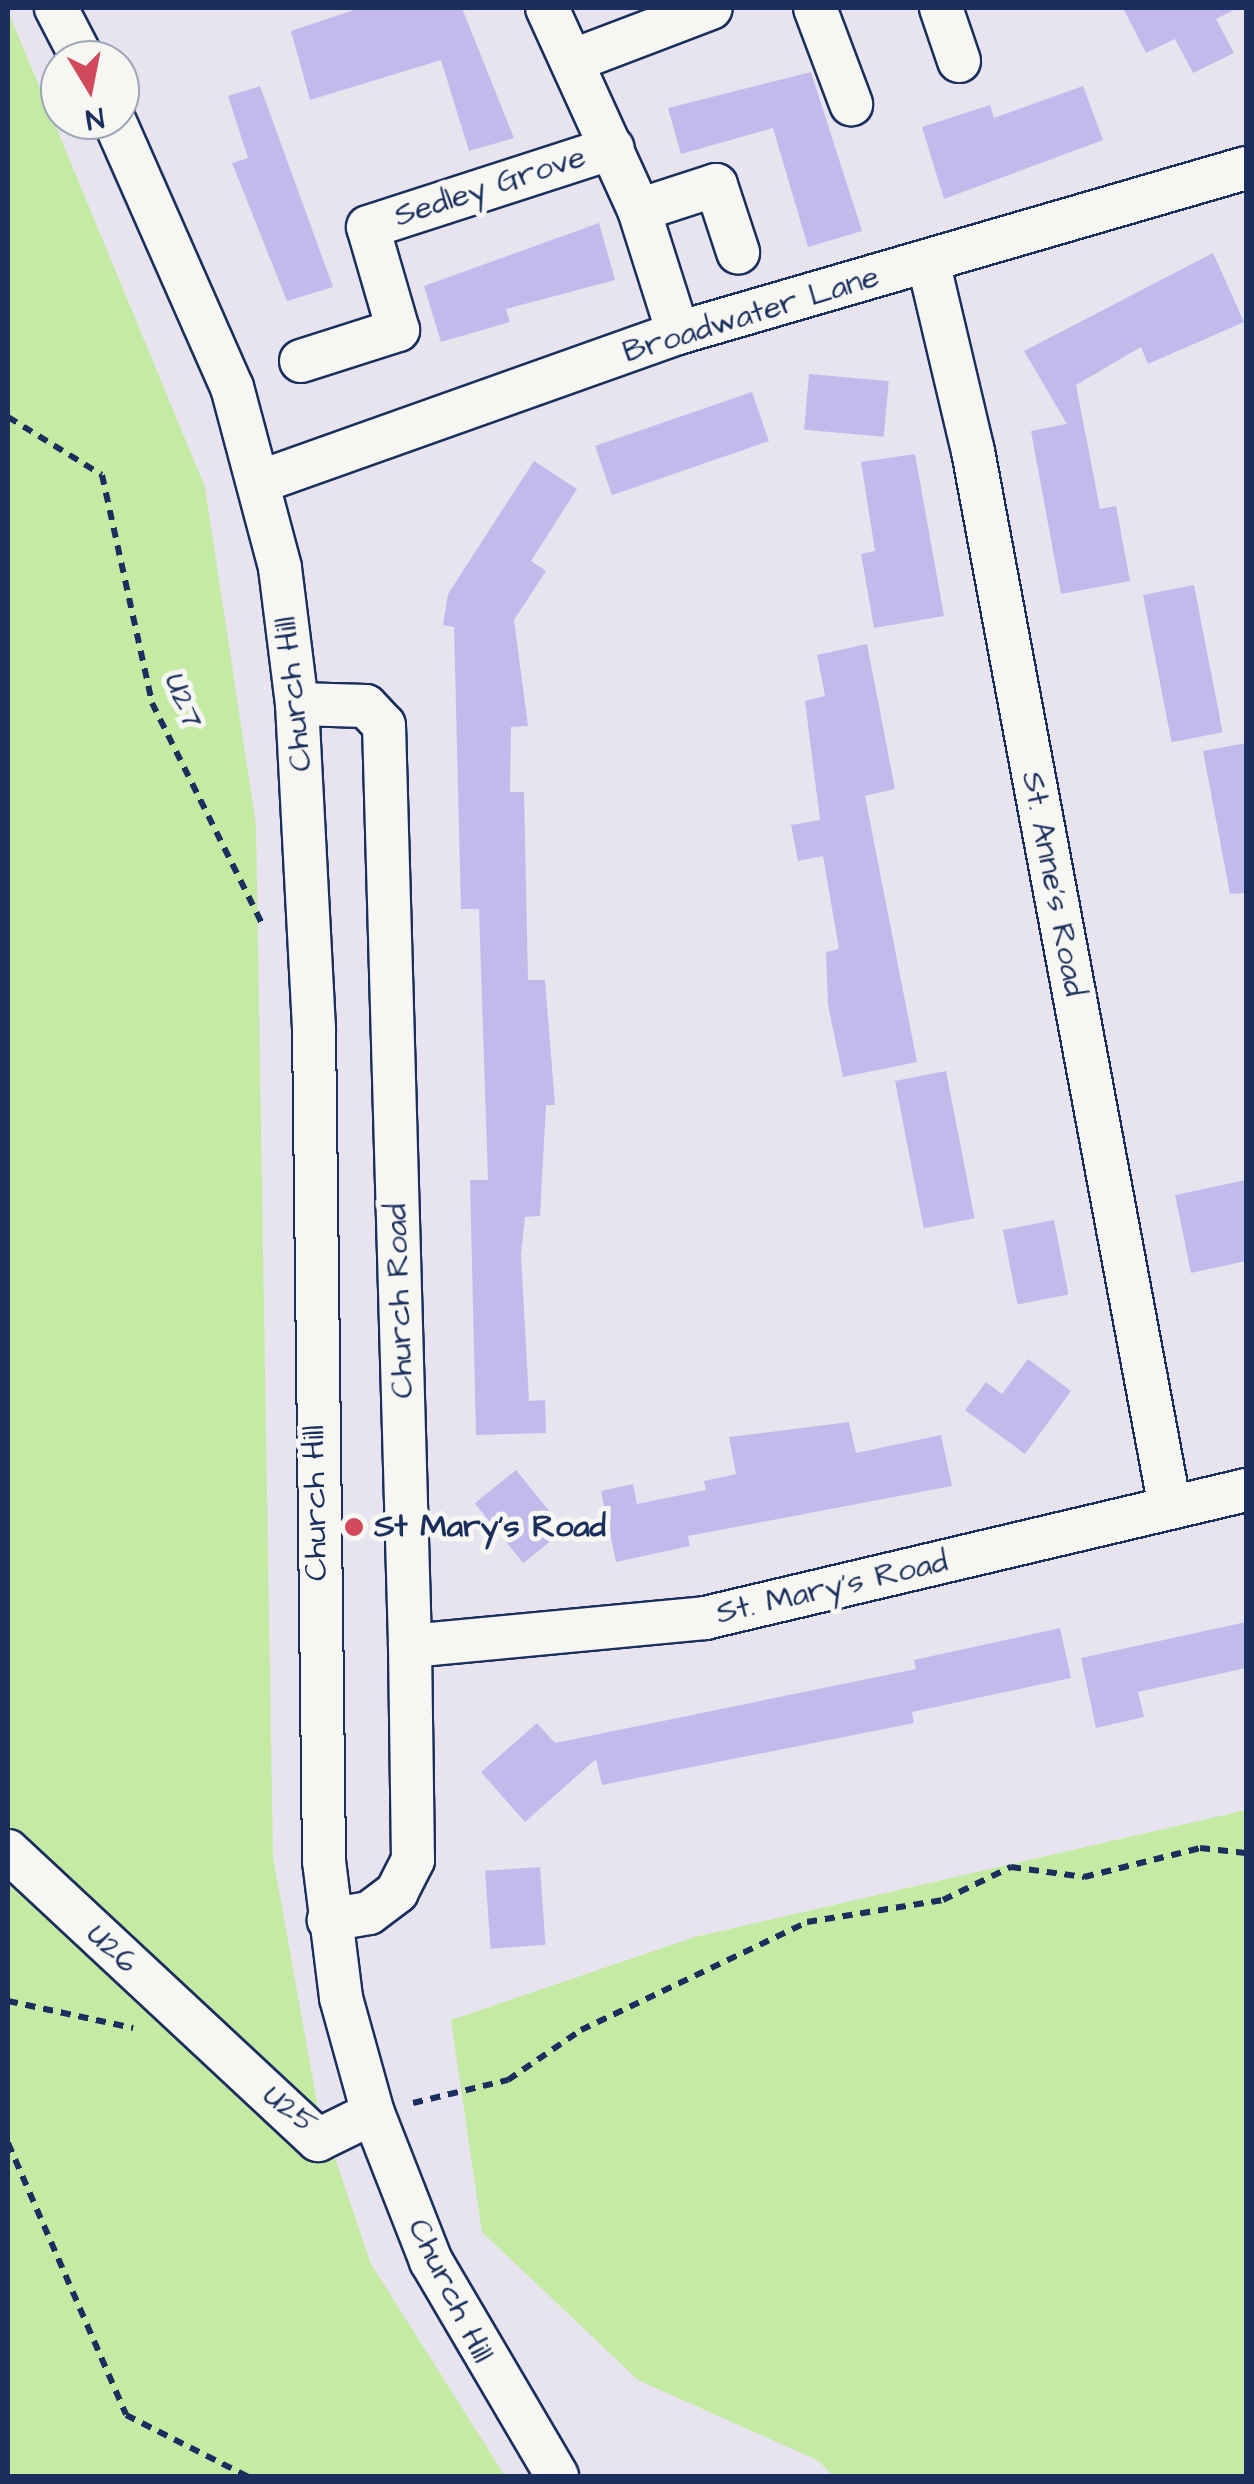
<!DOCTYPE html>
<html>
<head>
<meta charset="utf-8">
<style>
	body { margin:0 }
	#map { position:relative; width:1254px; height:2484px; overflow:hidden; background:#e7e4f0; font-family:"Architects Daughter",sans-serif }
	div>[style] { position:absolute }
	.green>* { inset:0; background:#c5eaa4 }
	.building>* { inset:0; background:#c3baec; transform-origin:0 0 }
	.path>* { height:6px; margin-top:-3px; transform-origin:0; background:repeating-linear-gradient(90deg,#1b2f5e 0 10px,transparent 0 18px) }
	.roads { filter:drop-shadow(2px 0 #1b2f5e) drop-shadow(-2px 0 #1b2f5e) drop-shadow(0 2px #1b2f5e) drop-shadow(0 -2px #1b2f5e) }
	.minor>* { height:42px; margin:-21px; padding:0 21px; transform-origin:21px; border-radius:21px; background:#f6f6f2 }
	.dots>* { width:28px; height:28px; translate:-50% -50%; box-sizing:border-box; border:5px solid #f6f6f2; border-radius:50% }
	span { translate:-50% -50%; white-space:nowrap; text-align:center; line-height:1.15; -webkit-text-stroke:10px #f6f6f2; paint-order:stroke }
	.street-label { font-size:32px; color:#1b2f5e }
	.poi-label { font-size:32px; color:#1b2f5e; font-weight:700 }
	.left { translate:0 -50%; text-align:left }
	.frame { position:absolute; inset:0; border:10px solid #1b2f5e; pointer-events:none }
	.north { position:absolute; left:40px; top:40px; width:100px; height:100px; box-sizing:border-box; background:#f6f6f2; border:2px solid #9ea6b7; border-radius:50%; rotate:170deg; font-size:28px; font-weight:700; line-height:40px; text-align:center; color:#1b2f5e }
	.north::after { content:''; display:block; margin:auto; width:35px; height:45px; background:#d1495b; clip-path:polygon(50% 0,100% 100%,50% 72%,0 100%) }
</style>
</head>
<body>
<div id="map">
	<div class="green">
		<i style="clip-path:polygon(8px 11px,205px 487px,256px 825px,273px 1857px,318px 2108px,371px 2264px,505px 2476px,8px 2476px)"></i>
		<i style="clip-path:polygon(1246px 1810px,1246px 2476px,833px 2476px,819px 2461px,638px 2380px,482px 2232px,451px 2020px,695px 1937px)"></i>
	</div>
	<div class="building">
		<i style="clip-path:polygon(360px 8px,462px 8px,514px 138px,469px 151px,441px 60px,310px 100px,291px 31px)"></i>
		<i style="clip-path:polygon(1123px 8px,1238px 8px,1216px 19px,1234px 53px,1193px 73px,1175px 39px,1146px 53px)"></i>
		<i style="clip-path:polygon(811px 72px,862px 231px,808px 247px,773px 128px,681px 154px,668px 108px)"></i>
		<i style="clip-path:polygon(260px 86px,333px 287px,287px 301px,232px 163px,248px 158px,228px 96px)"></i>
		<i style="clip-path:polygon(1083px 86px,1103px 140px,944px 199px,922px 127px,990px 105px,994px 118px)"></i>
		<i style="clip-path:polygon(599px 223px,615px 280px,506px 309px,510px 322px,441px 342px,424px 286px)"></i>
		<i style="clip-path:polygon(1213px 253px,1244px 322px,1148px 364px,1141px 347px,1076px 385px,1100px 509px,1116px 506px,1130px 581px,1061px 594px,1031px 431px,1067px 424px,1024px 351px)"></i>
		<i style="left:809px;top:374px;width:80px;height:56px;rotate:5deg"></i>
		<i style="left:752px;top:392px;width:52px;height:166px;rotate:71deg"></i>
		<i style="clip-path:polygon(915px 454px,944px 616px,874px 628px,861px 554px,875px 551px,861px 462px)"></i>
		<i style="clip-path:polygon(534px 461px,577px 489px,531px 561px,546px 571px,514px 620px,528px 726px,511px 727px,510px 792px,524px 792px,528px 980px,545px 980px,555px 1105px,546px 1105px,540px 1216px,525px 1217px,521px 1254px,529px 1401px,545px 1400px,546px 1433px,476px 1435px,470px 1180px,488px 1180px,479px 909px,461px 909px,454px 627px,443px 625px,448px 594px)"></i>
		<i style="left:1194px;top:585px;width:150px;height:52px;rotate:79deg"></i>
		<i style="clip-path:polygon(867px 644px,895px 789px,865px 796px,917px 1062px,843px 1077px,828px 1005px,826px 952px,839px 949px,823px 856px,798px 861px,791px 825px,820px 820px,805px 701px,825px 696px,817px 655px)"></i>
		<i style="clip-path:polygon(1246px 743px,1246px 893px,1230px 894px,1203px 751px)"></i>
		<i style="left:946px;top:1071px;width:150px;height:52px;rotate:79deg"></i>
		<i style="clip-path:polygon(1246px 1180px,1246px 1261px,1191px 1273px,1175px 1195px)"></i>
		<i style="left:1054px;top:1220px;width:76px;height:52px;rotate:79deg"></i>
		<i style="clip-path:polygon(1028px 1359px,1071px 1391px,1025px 1454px,965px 1410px,986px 1382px,1002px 1394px)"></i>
		<i style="clip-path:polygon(849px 1422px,856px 1453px,941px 1435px,952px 1486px,688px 1536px,690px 1546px,616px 1562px,601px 1491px,633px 1484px,637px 1504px,706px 1490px,704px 1481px,736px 1474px,729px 1437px)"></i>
		<i style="left:516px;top:1470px;width:77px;height:53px;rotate:51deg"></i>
		<i style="clip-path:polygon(1246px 1622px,1246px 1668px,1138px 1692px,1144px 1717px,1096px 1728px,1081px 1658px)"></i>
		<i style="clip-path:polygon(1060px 1628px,1071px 1678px,912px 1712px,914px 1723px,602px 1785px,596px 1759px,525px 1822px,481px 1772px,537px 1723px,555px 1743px,916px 1669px,914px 1660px)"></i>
		<i style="left:540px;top:1867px;width:78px;height:55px;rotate:86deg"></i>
	</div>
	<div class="path">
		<i style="left:8px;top:417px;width:110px;rotate:31.7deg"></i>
		<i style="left:102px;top:475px;width:233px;rotate:77.6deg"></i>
		<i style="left:152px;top:703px;width:251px;rotate:63.5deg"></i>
		<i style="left:8px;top:2001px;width:128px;rotate:12.2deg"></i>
		<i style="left:413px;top:2103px;width:98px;rotate:-13.6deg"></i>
		<i style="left:508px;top:2080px;width:88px;rotate:-34.4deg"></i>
		<i style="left:581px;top:2030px;width:250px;rotate:-25.5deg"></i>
		<i style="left:807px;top:1922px;width:138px;rotate:-9.2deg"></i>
		<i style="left:943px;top:1900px;width:76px;rotate:-25.9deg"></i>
		<i style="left:1011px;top:1867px;width:74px;rotate:7.8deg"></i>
		<i style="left:1084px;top:1877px;width:120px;rotate:-14deg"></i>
		<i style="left:1200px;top:1848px;width:46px;rotate:6.2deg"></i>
		<i style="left:8px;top:2143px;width:296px;rotate:66.5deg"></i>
		<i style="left:126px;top:2415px;width:136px;rotate:26.8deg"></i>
	</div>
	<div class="roads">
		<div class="minor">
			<i style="left:56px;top:8px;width:59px;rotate:62.6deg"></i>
			<i style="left:547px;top:8px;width:222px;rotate:65.5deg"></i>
			<i style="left:639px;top:210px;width:129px;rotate:72.4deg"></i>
			<i style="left:815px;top:8px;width:103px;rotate:69.4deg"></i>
			<i style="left:941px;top:8px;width:56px;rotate:71.2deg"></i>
			<i style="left:577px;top:59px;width:143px;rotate:-20.8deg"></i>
			<i style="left:114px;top:120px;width:292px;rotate:66.2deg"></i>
			<i style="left:232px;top:387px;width:187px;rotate:75.1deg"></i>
			<i style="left:280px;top:568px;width:137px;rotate:82.9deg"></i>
			<i style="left:297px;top:704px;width:324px;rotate:87deg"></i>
			<i style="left:314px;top:1028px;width:833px;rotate:89.31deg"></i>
			<i style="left:324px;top:1861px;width:138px;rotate:82.9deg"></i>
			<i style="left:341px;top:1998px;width:119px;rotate:74.5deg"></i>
			<i style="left:373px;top:2113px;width:159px;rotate:68.6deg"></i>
			<i style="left:431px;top:2261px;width:249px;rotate:59.6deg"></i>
			<i style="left:639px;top:210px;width:81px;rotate:-18deg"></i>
			<i style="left:716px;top:185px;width:71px;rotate:71.8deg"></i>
			<i style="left:928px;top:261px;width:195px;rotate:76.7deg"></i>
			<i style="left:973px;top:451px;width:1075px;rotate:79.44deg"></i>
			<i style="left:301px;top:361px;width:102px;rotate:-17.7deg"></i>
			<i style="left:398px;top:330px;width:107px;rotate:-106.2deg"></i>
			<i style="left:368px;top:227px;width:257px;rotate:-17.9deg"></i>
			<i style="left:262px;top:481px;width:442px;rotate:-19.6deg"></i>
			<i style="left:678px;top:333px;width:591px;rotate:-16.2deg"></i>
			<i style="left:297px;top:704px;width:69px;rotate:1.7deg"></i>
			<i style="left:366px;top:706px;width:26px;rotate:47deg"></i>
			<i style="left:384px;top:725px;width:921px;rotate:88.38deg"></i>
			<i style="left:410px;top:1646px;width:214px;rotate:89.2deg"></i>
			<i style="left:413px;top:1860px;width:36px;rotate:117deg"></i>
			<i style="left:397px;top:1892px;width:35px;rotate:143deg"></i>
			<i style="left:369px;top:1913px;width:41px;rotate:170.1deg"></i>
			<i style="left:410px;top:1646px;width:296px;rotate:-5.4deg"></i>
			<i style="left:705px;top:1618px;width:556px;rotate:-13.31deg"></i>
			<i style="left:8px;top:1851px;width:424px;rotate:43deg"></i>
			<i style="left:318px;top:2140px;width:61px;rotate:-26.1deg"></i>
		</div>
	</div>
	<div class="dots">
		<i style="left:354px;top:1527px;background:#d1495b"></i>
	</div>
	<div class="street-label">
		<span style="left:490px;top:187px;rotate:-18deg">Sedley Grove</span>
		<span style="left:751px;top:315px;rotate:-17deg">Broadwater Lane</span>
		<span style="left:294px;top:694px;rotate:-96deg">Church Hill</span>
		<span style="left:183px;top:701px;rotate:69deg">U27</span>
		<span style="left:1053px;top:884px;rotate:79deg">St. Anne's Road</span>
		<span style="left:400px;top:1301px;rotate:-92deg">Church Road</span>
		<span style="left:316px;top:1503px;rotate:-91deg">Church Hill</span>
		<span style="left:832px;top:1588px;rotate:-13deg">St. Mary's Road</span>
		<span style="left:112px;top:1949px;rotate:43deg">U26</span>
		<span style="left:290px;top:2110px;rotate:38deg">U25</span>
		<span style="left:450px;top:2291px;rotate:64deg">Church Hill</span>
	</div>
	<div class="poi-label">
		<span class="left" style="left:374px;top:1527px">St Mary's Road</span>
	</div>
	<div class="frame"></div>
	<div class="north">N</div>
</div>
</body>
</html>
